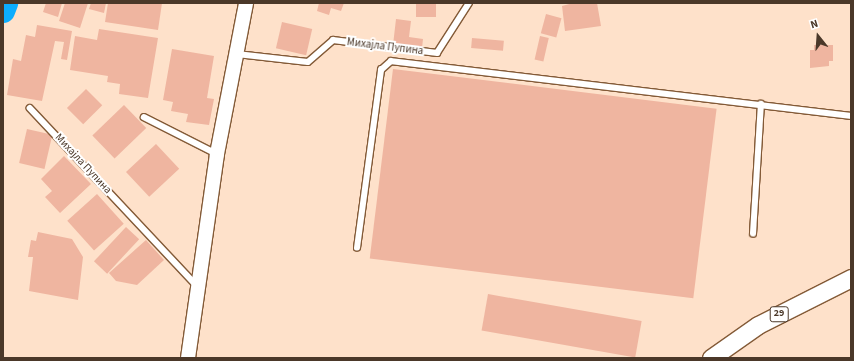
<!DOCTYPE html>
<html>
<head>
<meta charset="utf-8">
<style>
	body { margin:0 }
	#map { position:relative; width:854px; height:361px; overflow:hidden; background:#fee1ca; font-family:"Source Sans 3",sans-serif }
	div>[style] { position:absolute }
	.river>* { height:23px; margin:-11.5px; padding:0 11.5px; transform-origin:11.5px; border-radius:11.5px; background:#0cadfe }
	.building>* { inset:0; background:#efb5a0; transform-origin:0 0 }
	.roads { filter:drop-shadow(1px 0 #835a37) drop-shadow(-1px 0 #835a37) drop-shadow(0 1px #835a37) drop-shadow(0 -1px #835a37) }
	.service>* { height:5.5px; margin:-2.75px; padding:0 2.75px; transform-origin:2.75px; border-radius:2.75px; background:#fff }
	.tertiary>* { height:14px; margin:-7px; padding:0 7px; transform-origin:7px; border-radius:7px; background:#fff }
	.primary>* { height:17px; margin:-8.5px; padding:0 8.5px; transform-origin:8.5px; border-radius:8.5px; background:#fff }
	span { translate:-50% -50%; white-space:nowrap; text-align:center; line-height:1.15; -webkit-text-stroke:4px #fff; paint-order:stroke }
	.shield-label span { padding:1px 3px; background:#fff; border:1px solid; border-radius:3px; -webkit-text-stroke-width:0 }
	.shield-label { font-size:10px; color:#4b3829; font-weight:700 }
	.street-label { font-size:11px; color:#4b3829 }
	.frame { position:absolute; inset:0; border:4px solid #4b3829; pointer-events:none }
	.north { position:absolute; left:798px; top:16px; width:40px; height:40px; -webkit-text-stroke:3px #fff; paint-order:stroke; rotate:343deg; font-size:11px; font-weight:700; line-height:16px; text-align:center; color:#4b3829 }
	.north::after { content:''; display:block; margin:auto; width:14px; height:18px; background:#4b3829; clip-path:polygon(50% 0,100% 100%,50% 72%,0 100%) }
</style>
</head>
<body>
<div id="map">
	<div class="river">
		<i style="left:3px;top:11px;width:9px;rotate:-69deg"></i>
	</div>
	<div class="building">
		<i style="clip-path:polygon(46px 3px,62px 3px,58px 17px,43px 12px)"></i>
		<i style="clip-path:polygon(65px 3px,88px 3px,80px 28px,59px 21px)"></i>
		<i style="clip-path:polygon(91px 3px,106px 3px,104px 13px,89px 9px)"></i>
		<i style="clip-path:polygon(108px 3px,162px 3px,158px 30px,105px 22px)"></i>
		<i style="clip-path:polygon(319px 3px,344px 3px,341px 11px,331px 8px,329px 15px,317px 11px)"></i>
		<i style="left:416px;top:3px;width:20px;height:14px"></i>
		<i style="clip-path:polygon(573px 3px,597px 3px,601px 26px,565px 31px,562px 6px)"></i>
		<i style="left:546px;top:14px;width:16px;height:20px;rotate:15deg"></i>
		<i style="clip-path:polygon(396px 19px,411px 21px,409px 37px,423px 39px,422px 48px,393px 45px)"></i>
		<i style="left:282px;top:22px;width:31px;height:27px;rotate:13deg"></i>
		<i style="clip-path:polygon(37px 25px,72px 31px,67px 60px,61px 59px,64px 42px,55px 41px,42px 101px,7px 95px,13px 59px,21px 61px,26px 35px,35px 37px)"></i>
		<i style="clip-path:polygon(99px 29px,158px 38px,148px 98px,119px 94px,120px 84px,107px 82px,108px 76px,70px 70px,75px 36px,97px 40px)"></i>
		<i style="left:540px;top:36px;width:9px;height:24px;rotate:13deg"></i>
		<i style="left:472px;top:38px;width:32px;height:10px;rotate:5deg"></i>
		<i style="clip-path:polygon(814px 45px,833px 45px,833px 61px,829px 61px,829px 66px,810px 68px,810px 50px,814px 50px)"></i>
		<i style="clip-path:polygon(172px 49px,214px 56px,207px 98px,214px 99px,209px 125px,186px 122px,188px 114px,171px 111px,173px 102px,163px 100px)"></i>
		<i style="left:393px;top:69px;width:326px;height:191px;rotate:7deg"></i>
		<i style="left:86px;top:89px;width:23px;height:27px;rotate:45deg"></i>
		<i style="left:124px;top:105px;width:32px;height:44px;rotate:46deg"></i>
		<i style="left:27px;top:129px;width:26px;height:35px;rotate:13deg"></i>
		<i style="left:156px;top:144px;width:34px;height:41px;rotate:47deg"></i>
		<i style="clip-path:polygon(64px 156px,91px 184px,60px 213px,45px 197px,52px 191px,41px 179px)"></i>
		<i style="left:97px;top:194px;width:40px;height:40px;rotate:48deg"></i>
		<i style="left:126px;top:227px;width:18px;height:47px;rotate:43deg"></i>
		<i style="clip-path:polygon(38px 232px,72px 239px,83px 257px,78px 300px,29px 291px,33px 257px,28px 257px,31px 240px,36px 241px)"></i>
		<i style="clip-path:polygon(146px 240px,164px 260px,137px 285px,116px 281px,109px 273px)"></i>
		<i style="left:488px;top:294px;width:156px;height:37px;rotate:10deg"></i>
	</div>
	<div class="roads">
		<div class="service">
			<i style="left:237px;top:54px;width:71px;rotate:6.4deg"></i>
			<i style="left:308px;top:62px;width:33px;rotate:-41deg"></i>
			<i style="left:333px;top:40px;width:105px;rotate:7.1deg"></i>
			<i style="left:437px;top:53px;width:59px;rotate:-57.4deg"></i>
			<i style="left:30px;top:108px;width:243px;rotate:46.8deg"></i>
			<i style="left:144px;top:117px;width:82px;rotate:26.9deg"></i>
			<i style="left:753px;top:234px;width:130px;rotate:-86.5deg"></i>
			<i style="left:357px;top:248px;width:180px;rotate:-82.3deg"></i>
			<i style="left:381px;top:70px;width:13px;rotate:-42deg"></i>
			<i style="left:391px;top:61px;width:463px;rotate:6.8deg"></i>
		</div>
		<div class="tertiary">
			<i style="left:188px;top:358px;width:206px;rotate:-81.9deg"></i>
			<i style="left:217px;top:154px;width:154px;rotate:-79.1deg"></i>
		</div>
		<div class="primary">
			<i style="left:711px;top:358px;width:57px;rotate:-35.1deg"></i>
			<i style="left:758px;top:325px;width:104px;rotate:-26.8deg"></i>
		</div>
	</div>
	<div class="shield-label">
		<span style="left:779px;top:314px">29</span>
	</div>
	<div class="street-label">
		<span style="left:385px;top:47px;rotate:7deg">Михајла Пупина</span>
		<span style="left:83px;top:164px;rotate:47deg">Михајла Пупина</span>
	</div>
	<div class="frame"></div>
	<div class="north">N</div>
</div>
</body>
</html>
